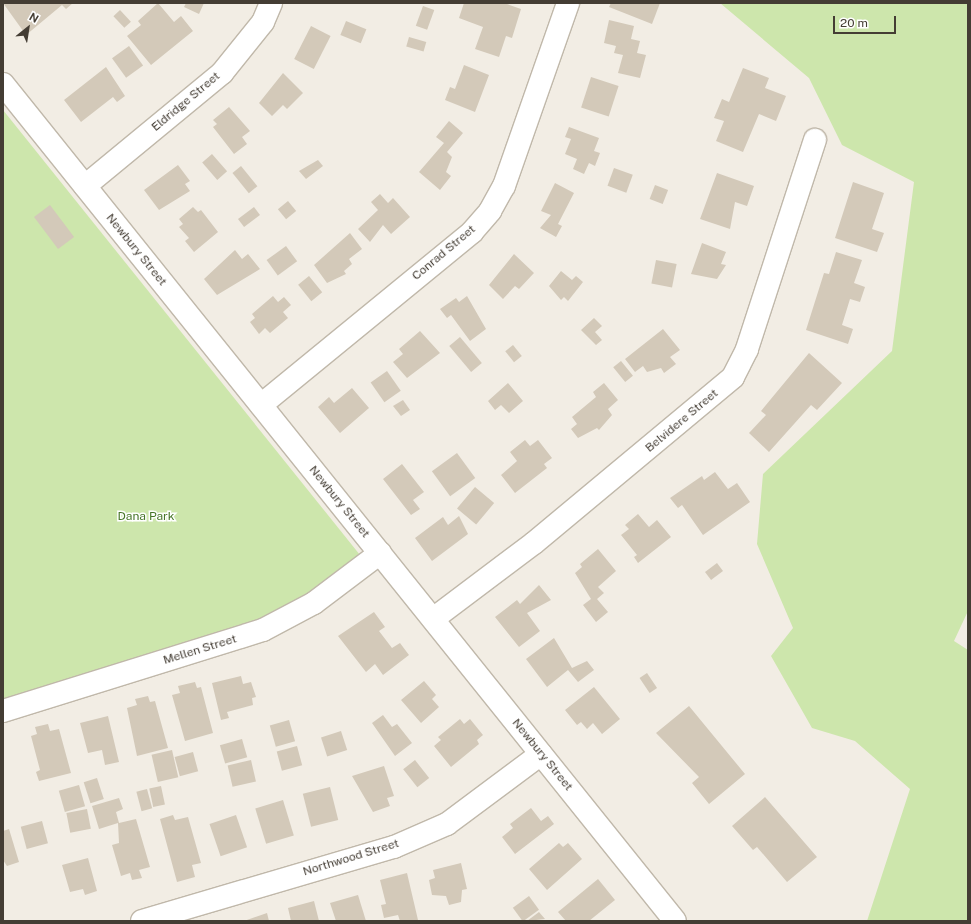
<!DOCTYPE html>
<html>
<head>
<meta charset="utf-8">
<style>
	body { margin:0 }
	#map { position:relative; width:971px; height:924px; overflow:hidden; background:#f2ede4; font-family:"Public Sans",sans-serif }
	div>[style] { position:absolute }
	.green>* { inset:0; background:#cde6ac }
	.building>* { inset:0; background:#d3c9b9; transform-origin:0 0 }
	.roads { filter:drop-shadow(1px 0 #c0b8aa) drop-shadow(-1px 0 #c0b8aa) drop-shadow(0 1px #c0b8aa) drop-shadow(0 -1px #c0b8aa) }
	.minor>* { height:22px; margin:-11px; padding:0 11px; transform-origin:11px; border-radius:11px; background:#fff }
	span { translate:-50% -50%; white-space:nowrap; text-align:center; line-height:1.15; -webkit-text-stroke:3px #fff; paint-order:stroke }
	.street-label { font-size:12px; color:#443d34 }
	.park-label { font-size:12px; color:#467528 }
	.frame { position:absolute; inset:0; border:4px solid #443d34; pointer-events:none }
	.north { position:absolute; left:8px; top:8px; width:40px; height:40px; -webkit-text-stroke:3px #fff; paint-order:stroke; rotate:30deg; font-size:11px; font-weight:700; line-height:16px; text-align:center; color:#443d34 }
	.north::after { content:''; display:block; margin:auto; width:14px; height:18px; background:#443d34; clip-path:polygon(50% 0,100% 100%,50% 72%,0 100%) }
	.scale { position:absolute; left:833px; top:16px; width:63px; height:18px; box-sizing:border-box; border:2px solid #443d34; border-top:0; padding-left:5px; font-size:12px; line-height:14px; white-space:nowrap; color:#443d34; -webkit-text-stroke:3px #fff; paint-order:stroke }
</style>
</head>
<body>
<div id="map">
	<div class="green">
		<i style="clip-path:polygon(720px 3px,968px 3px,968px 611px,954px 641px,968px 650px,968px 921px,867px 921px,910px 789px,855px 741px,812px 728px,771px 656px,793px 628px,757px 544px,763px 474px,892px 351px,914px 182px,842px 145px,809px 78px)"></i>
		<i style="clip-path:polygon(3px 110px,364px 560px,306px 605px,3px 712px)"></i>
	</div>
	<div class="building">
		<i style="clip-path:polygon(3px 3px,73px 3px,66px 9px,62px 5px,26px 35px)"></i>
		<i style="clip-path:polygon(158px 3px,174px 22px,181px 16px,193px 31px,151px 65px,127px 36px,141px 25px,138px 21px)"></i>
		<i style="clip-path:polygon(186px 3px,204px 3px,199px 14px,184px 7px)"></i>
		<i style="clip-path:polygon(464px 3px,504px 3px,521px 9px,512px 38px,506px 36px,499px 57px,475px 49px,483px 27px,459px 18px)"></i>
		<i style="clip-path:polygon(611px 3px,660px 3px,652px 24px,609px 7px)"></i>
		<i style="left:423px;top:6px;width:12px;height:21px;rotate:20deg"></i>
		<i style="left:120px;top:10px;width:16px;height:9px;rotate:47deg"></i>
		<i style="clip-path:polygon(609px 20px,634px 26px,631px 39px,640px 41px,637px 53px,646px 55px,640px 78px,618px 73px,623px 55px,614px 53px,616px 46px,604px 43px)"></i>
		<i style="left:346px;top:21px;width:22px;height:15px;rotate:22deg"></i>
		<i style="left:311px;top:26px;width:22px;height:37px;rotate:27deg"></i>
		<i style="left:409px;top:37px;width:18px;height:10px;rotate:16deg"></i>
		<i style="left:129px;top:46px;width:24px;height:21px;rotate:54deg"></i>
		<i style="clip-path:polygon(464px 65px,489px 75px,475px 112px,445px 100px,450px 87px,455px 89px)"></i>
		<i style="clip-path:polygon(106px 67px,125px 96px,117px 102px,113px 97px,81px 122px,64px 100px)"></i>
		<i style="clip-path:polygon(743px 68px,769px 78px,765px 88px,786px 96px,776px 121px,759px 114px,743px 152px,716px 141px,724px 121px,714px 118px,722px 99px,729px 102px)"></i>
		<i style="clip-path:polygon(283px 73px,303px 93px,287px 109px,283px 105px,272px 116px,259px 103px)"></i>
		<i style="left:591px;top:77px;width:29px;height:32px;rotate:18deg"></i>
		<i style="clip-path:polygon(229px 107px,250px 131px,242px 137px,247px 144px,234px 154px,213px 127px,217px 124px,213px 120px)"></i>
		<i style="clip-path:polygon(449px 121px,463px 133px,447px 152px,452px 157px,446px 172px,451px 176px,440px 190px,419px 172px,444px 143px,436px 137px)"></i>
		<i style="clip-path:polygon(569px 127px,599px 138px,594px 151px,600px 153px,595px 166px,589px 163px,584px 174px,573px 169px,577px 159px,565px 154px,571px 139px,565px 137px)"></i>
		<i style="left:212px;top:154px;width:23px;height:13px;rotate:49deg"></i>
		<i style="clip-path:polygon(318px 160px,323px 166px,306px 179px,299px 171px)"></i>
		<i style="clip-path:polygon(178px 165px,190px 181px,185px 184px,190px 191px,159px 210px,144px 190px)"></i>
		<i style="left:241px;top:166px;width:26px;height:11px;rotate:51deg"></i>
		<i style="left:614px;top:168px;width:20px;height:19px;rotate:20deg"></i>
		<i style="clip-path:polygon(717px 173px,754px 186px,747px 206px,735px 202px,730px 229px,700px 219px)"></i>
		<i style="clip-path:polygon(853px 182px,884px 193px,872px 229px,884px 233px,877px 252px,835px 238px)"></i>
		<i style="clip-path:polygon(555px 183px,574px 193px,558px 224px,562px 226px,556px 237px,540px 228px,551px 215px,541px 211px)"></i>
		<i style="left:655px;top:185px;width:14px;height:15px;rotate:21deg"></i>
		<i style="clip-path:polygon(380px 194px,388px 203px,393px 198px,410px 217px,391px 234px,383px 225px,370px 242px,358px 229px,378px 210px,371px 202px)"></i>
		<i style="left:288px;top:201px;width:13px;height:13px;rotate:51deg"></i>
		<i style="left:50px;top:205px;width:40px;height:20px;rotate:53deg"></i>
		<i style="clip-path:polygon(193px 207px,198px 212px,201px 210px,218px 232px,194px 252px,185px 241px,189px 238px,179px 227px,183px 224px,179px 219px)"></i>
		<i style="left:254px;top:207px;width:10px;height:20px;rotate:53deg"></i>
		<i style="clip-path:polygon(350px 233px,362px 249px,349px 259px,352px 264px,344px 271px,346px 274px,327px 283px,314px 265px)"></i>
		<i style="clip-path:polygon(702px 243px,726px 252px,721px 264px,726px 265px,717px 279px,691px 274px)"></i>
		<i style="left:286px;top:246px;width:19px;height:24px;rotate:54deg"></i>
		<i style="clip-path:polygon(235px 250px,242px 259px,248px 254px,260px 269px,217px 295px,204px 279px)"></i>
		<i style="clip-path:polygon(836px 252px,862px 260px,854px 283px,865px 287px,860px 302px,850px 299px,842px 325px,853px 329px,848px 344px,806px 330px,824px 273px,829px 274px)"></i>
		<i style="clip-path:polygon(514px 254px,534px 273px,519px 289px,515px 286px,503px 299px,489px 285px)"></i>
		<i style="left:656px;top:260px;width:21px;height:24px;rotate:11deg"></i>
		<i style="clip-path:polygon(561px 271px,572px 280px,576px 276px,583px 282px,568px 301px,564px 297px,561px 300px,549px 286px)"></i>
		<i style="left:309px;top:276px;width:21px;height:14px;rotate:51deg"></i>
		<i style="clip-path:polygon(273px 296px,278px 302px,284px 297px,291px 305px,283px 312px,288px 318px,270px 333px,265px 328px,259px 334px,250px 322px,255px 318px,252px 314px)"></i>
		<i style="clip-path:polygon(467px 296px,486px 329px,470px 341px,451px 315px,447px 318px,440px 309px,456px 298px,459px 302px)"></i>
		<i style="clip-path:polygon(594px 318px,602px 326px,595px 332px,602px 340px,596px 345px,581px 330px)"></i>
		<i style="clip-path:polygon(663px 329px,680px 350px,670px 357px,676px 364px,664px 373px,661px 368px,647px 372px,643px 366px,635px 372px,625px 359px)"></i>
		<i style="clip-path:polygon(420px 331px,440px 353px,407px 378px,393px 362px,403px 354px,399px 349px)"></i>
		<i style="left:460px;top:337px;width:34px;height:14px;rotate:50deg"></i>
		<i style="left:513px;top:345px;width:14px;height:10px;rotate:51deg"></i>
		<i style="clip-path:polygon(809px 353px,842px 383px,817px 410px,811px 405px,769px 452px,749px 433px,766px 415px,761px 411px)"></i>
		<i style="left:621px;top:361px;width:19px;height:10px;rotate:51deg"></i>
		<i style="left:387px;top:371px;width:24px;height:20px;rotate:55deg"></i>
		<i style="clip-path:polygon(508px 383px,523px 401px,509px 413px,501px 405px,495px 410px,488px 401px)"></i>
		<i style="clip-path:polygon(604px 383px,618px 400px,608px 409px,612px 415px,599px 430px,597px 428px,578px 438px,571px 429px,577px 424px,572px 417px,596px 397px,593px 392px)"></i>
		<i style="clip-path:polygon(352px 388px,369px 408px,340px 433px,318px 407px,329px 397px,334px 403px)"></i>
		<i style="clip-path:polygon(403px 400px,410px 410px,401px 416px,393px 406px)"></i>
		<i style="clip-path:polygon(525px 440px,530px 446px,538px 440px,552px 458px,544px 464px,547px 468px,515px 493px,501px 475px,517px 461px,510px 452px)"></i>
		<i style="left:457px;top:453px;width:31px;height:31px;rotate:54deg"></i>
		<i style="clip-path:polygon(402px 464px,424px 492px,413px 500px,420px 509px,411px 515px,383px 479px)"></i>
		<i style="clip-path:polygon(715px 472px,728px 489px,737px 483px,750px 502px,703px 535px,682px 505px,678px 508px,670px 498px,702px 476px,704px 480px)"></i>
		<i style="left:475px;top:487px;width:25px;height:28px;rotate:40deg"></i>
		<i style="clip-path:polygon(638px 514px,649px 527px,657px 520px,671px 537px,638px 563px,634px 557px,637px 555px,621px 535px,629px 529px,625px 525px)"></i>
		<i style="clip-path:polygon(459px 516px,468px 534px,432px 561px,415px 538px,443px 517px,448px 525px)"></i>
		<i style="clip-path:polygon(598px 549px,616px 571px,598px 587px,604px 593px,597px 599px,608px 612px,596px 622px,583px 605px,591px 599px,575px 573px,582px 567px,580px 564px)"></i>
		<i style="left:717px;top:563px;width:10px;height:15px;rotate:53deg"></i>
		<i style="clip-path:polygon(539px 585px,551px 600px,527px 613px,540px 631px,519px 647px,495px 617px,517px 600px,520px 604px)"></i>
		<i style="clip-path:polygon(374px 612px,385px 627px,379px 631px,392px 648px,400px 643px,409px 655px,383px 675px,375px 664px,366px 672px,338px 636px)"></i>
		<i style="clip-path:polygon(554px 638px,572px 668px,587px 661px,594px 670px,578px 682px,568px 670px,547px 687px,526px 659px)"></i>
		<i style="left:647px;top:673px;width:18px;height:9px;rotate:56deg"></i>
		<i style="clip-path:polygon(241px 676px,243px 684px,251px 682px,256px 697px,252px 698px,253px 705px,227px 712px,229px 718px,221px 720px,212px 683px)"></i>
		<i style="clip-path:polygon(424px 681px,436px 695px,432px 699px,439px 707px,421px 723px,401px 700px)"></i>
		<i style="clip-path:polygon(195px 682px,197px 688px,201px 687px,213px 733px,185px 741px,172px 695px,180px 693px,178px 686px)"></i>
		<i style="clip-path:polygon(594px 687px,620px 719px,602px 734px,593px 723px,587px 729px,581px 722px,577px 725px,565px 710px)"></i>
		<i style="clip-path:polygon(148px 696px,150px 702px,155px 701px,168px 748px,137px 756px,127px 708px,137px 705px,135px 699px)"></i>
		<i style="clip-path:polygon(689px 706px,745px 774px,709px 804px,692px 783px,699px 777px,656px 733px)"></i>
		<i style="clip-path:polygon(383px 715px,392px 727px,397px 724px,412px 743px,395px 756px,372px 723px)"></i>
		<i style="clip-path:polygon(108px 716px,119px 762px,105px 765px,102px 750px,88px 753px,80px 723px)"></i>
		<i style="clip-path:polygon(460px 719px,464px 724px,470px 719px,483px 735px,477px 740px,479px 744px,451px 767px,434px 746px,441px 740px,438px 737px)"></i>
		<i style="left:289px;top:720px;width:22px;height:20px;rotate:74deg"></i>
		<i style="clip-path:polygon(48px 724px,50px 731px,59px 729px,71px 773px,39px 781px,36px 772px,40px 770px,31px 736px,37px 734px,35px 727px)"></i>
		<i style="left:341px;top:731px;width:20px;height:21px;rotate:72deg"></i>
		<i style="left:242px;top:739px;width:19px;height:23px;rotate:74deg"></i>
		<i style="left:297px;top:746px;width:20px;height:21px;rotate:75deg"></i>
		<i style="left:172px;top:750px;width:28px;height:21px;rotate:77deg"></i>
		<i style="left:193px;top:752px;width:20px;height:19px;rotate:75deg"></i>
		<i style="left:251px;top:760px;width:22px;height:24px;rotate:77deg"></i>
		<i style="left:415px;top:760px;width:23px;height:15px;rotate:52deg"></i>
		<i style="clip-path:polygon(384px 766px,394px 796px,387px 798px,390px 806px,373px 812px,352px 776px)"></i>
		<i style="left:97px;top:778px;width:22px;height:14px;rotate:72deg"></i>
		<i style="left:79px;top:785px;width:22px;height:21px;rotate:74deg"></i>
		<i style="left:161px;top:786px;width:19px;height:12px;rotate:78deg"></i>
		<i style="left:330px;top:787px;width:34px;height:28px;rotate:76deg"></i>
		<i style="left:147px;top:789px;width:20px;height:11px;rotate:75deg"></i>
		<i style="clip-path:polygon(765px 797px,817px 857px,787px 882px,757px 847px,753px 850px,732px 826px)"></i>
		<i style="clip-path:polygon(119px 798px,123px 809px,116px 812px,119px 823px,136px 819px,150px 867px,139px 870px,142px 878px,132px 880px,130px 873px,121px 876px,112px 845px,119px 843px,118px 823px,99px 829px,92px 806px)"></i>
		<i style="left:283px;top:800px;width:37px;height:29px;rotate:73deg"></i>
		<i style="clip-path:polygon(531px 808px,541px 821px,548px 816px,554px 824px,515px 854px,502px 837px,513px 828px,510px 824px)"></i>
		<i style="left:87px;top:809px;width:20px;height:21px;rotate:79deg"></i>
		<i style="clip-path:polygon(173px 815px,175px 820px,188px 817px,201px 863px,192px 865px,195px 877px,177px 882px,160px 819px)"></i>
		<i style="left:236px;top:815px;width:34px;height:28px;rotate:71deg"></i>
		<i style="left:42px;top:821px;width:23px;height:22px;rotate:75deg"></i>
		<i style="clip-path:polygon(9px 829px,19px 862px,7px 866px,3px 860px,3px 831px)"></i>
		<i style="clip-path:polygon(559px 843px,563px 847px,568px 843px,582px 859px,547px 890px,529px 869px)"></i>
		<i style="clip-path:polygon(88px 858px,97px 891px,85px 895px,83px 889px,70px 892px,62px 865px)"></i>
		<i style="clip-path:polygon(461px 863px,467px 889px,462px 890px,461px 902px,449px 905px,446px 896px,432px 895px,429px 880px,435px 878px,433px 870px)"></i>
		<i style="clip-path:polygon(407px 873px,418px 920px,400px 921px,398px 915px,384px 918px,381px 905px,386px 904px,380px 880px)"></i>
		<i style="clip-path:polygon(598px 879px,615px 900px,589px 921px,566px 921px,558px 912px)"></i>
		<i style="clip-path:polygon(358px 895px,366px 921px,336px 921px,330px 903px)"></i>
		<i style="left:529px;top:896px;width:17px;height:20px;rotate:54deg"></i>
		<i style="clip-path:polygon(314px 901px,319px 921px,291px 921px,288px 908px)"></i>
		<i style="clip-path:polygon(539px 912px,545px 919px,527px 921px)"></i>
		<i style="clip-path:polygon(267px 913px,269px 921px,244px 921px)"></i>
	</div>
	<div class="roads">
		<div class="minor">
			<i style="left:3px;top:84px;width:1073px;rotate:51.24deg"></i>
			<i style="left:85px;top:186px;width:178px;rotate:-39.5deg"></i>
			<i style="left:222px;top:73px;width:65px;rotate:-51.2deg"></i>
			<i style="left:263px;top:22px;width:21px;rotate:-67deg"></i>
			<i style="left:261px;top:405px;width:273px;rotate:-39.3deg"></i>
			<i style="left:472px;top:232px;width:28px;rotate:-49deg"></i>
			<i style="left:490px;top:211px;width:29px;rotate:-61deg"></i>
			<i style="left:504px;top:186px;width:194px;rotate:-70.7deg"></i>
			<i style="left:433px;top:619px;width:126px;rotate:-37deg"></i>
			<i style="left:534px;top:543px;width:259px;rotate:-39.8deg"></i>
			<i style="left:733px;top:377px;width:31px;rotate:-63deg"></i>
			<i style="left:747px;top:349px;width:220px;rotate:-72deg"></i>
			<i style="left:3px;top:711px;width:272px;rotate:-17.3deg"></i>
			<i style="left:263px;top:630px;width:58px;rotate:-27.9deg"></i>
			<i style="left:314px;top:603px;width:83px;rotate:-37.1deg"></i>
			<i style="left:142px;top:921px;width:263px;rotate:-16.4deg"></i>
			<i style="left:394px;top:847px;width:58px;rotate:-23.5deg"></i>
			<i style="left:447px;top:824px;width:117px;rotate:-36.7deg"></i>
		</div>
	</div>
	<div class="street-label">
		<span style="left:186px;top:102px;rotate:-40deg">Eldridge Street</span>
		<span style="left:136px;top:250px;rotate:51deg">Newbury Street</span>
		<span style="left:444px;top:253px;rotate:-40deg">Conrad Street</span>
		<span style="left:682px;top:421px;rotate:-40deg">Belvidere Street</span>
		<span style="left:339px;top:502px;rotate:51deg">Newbury Street</span>
		<span style="left:200px;top:650px;rotate:-17deg">Mellen Street</span>
		<span style="left:542px;top:755px;rotate:51deg">Newbury Street</span>
		<span style="left:351px;top:858px;rotate:-17deg">Northwood Street</span>
	</div>
	<div class="park-label">
		<span style="left:146px;top:517px">Dana Park</span>
	</div>
	<div class="frame"></div>
	<div class="north">N</div>
	<div class="scale">20 m</div>
</div>
</body>
</html>
